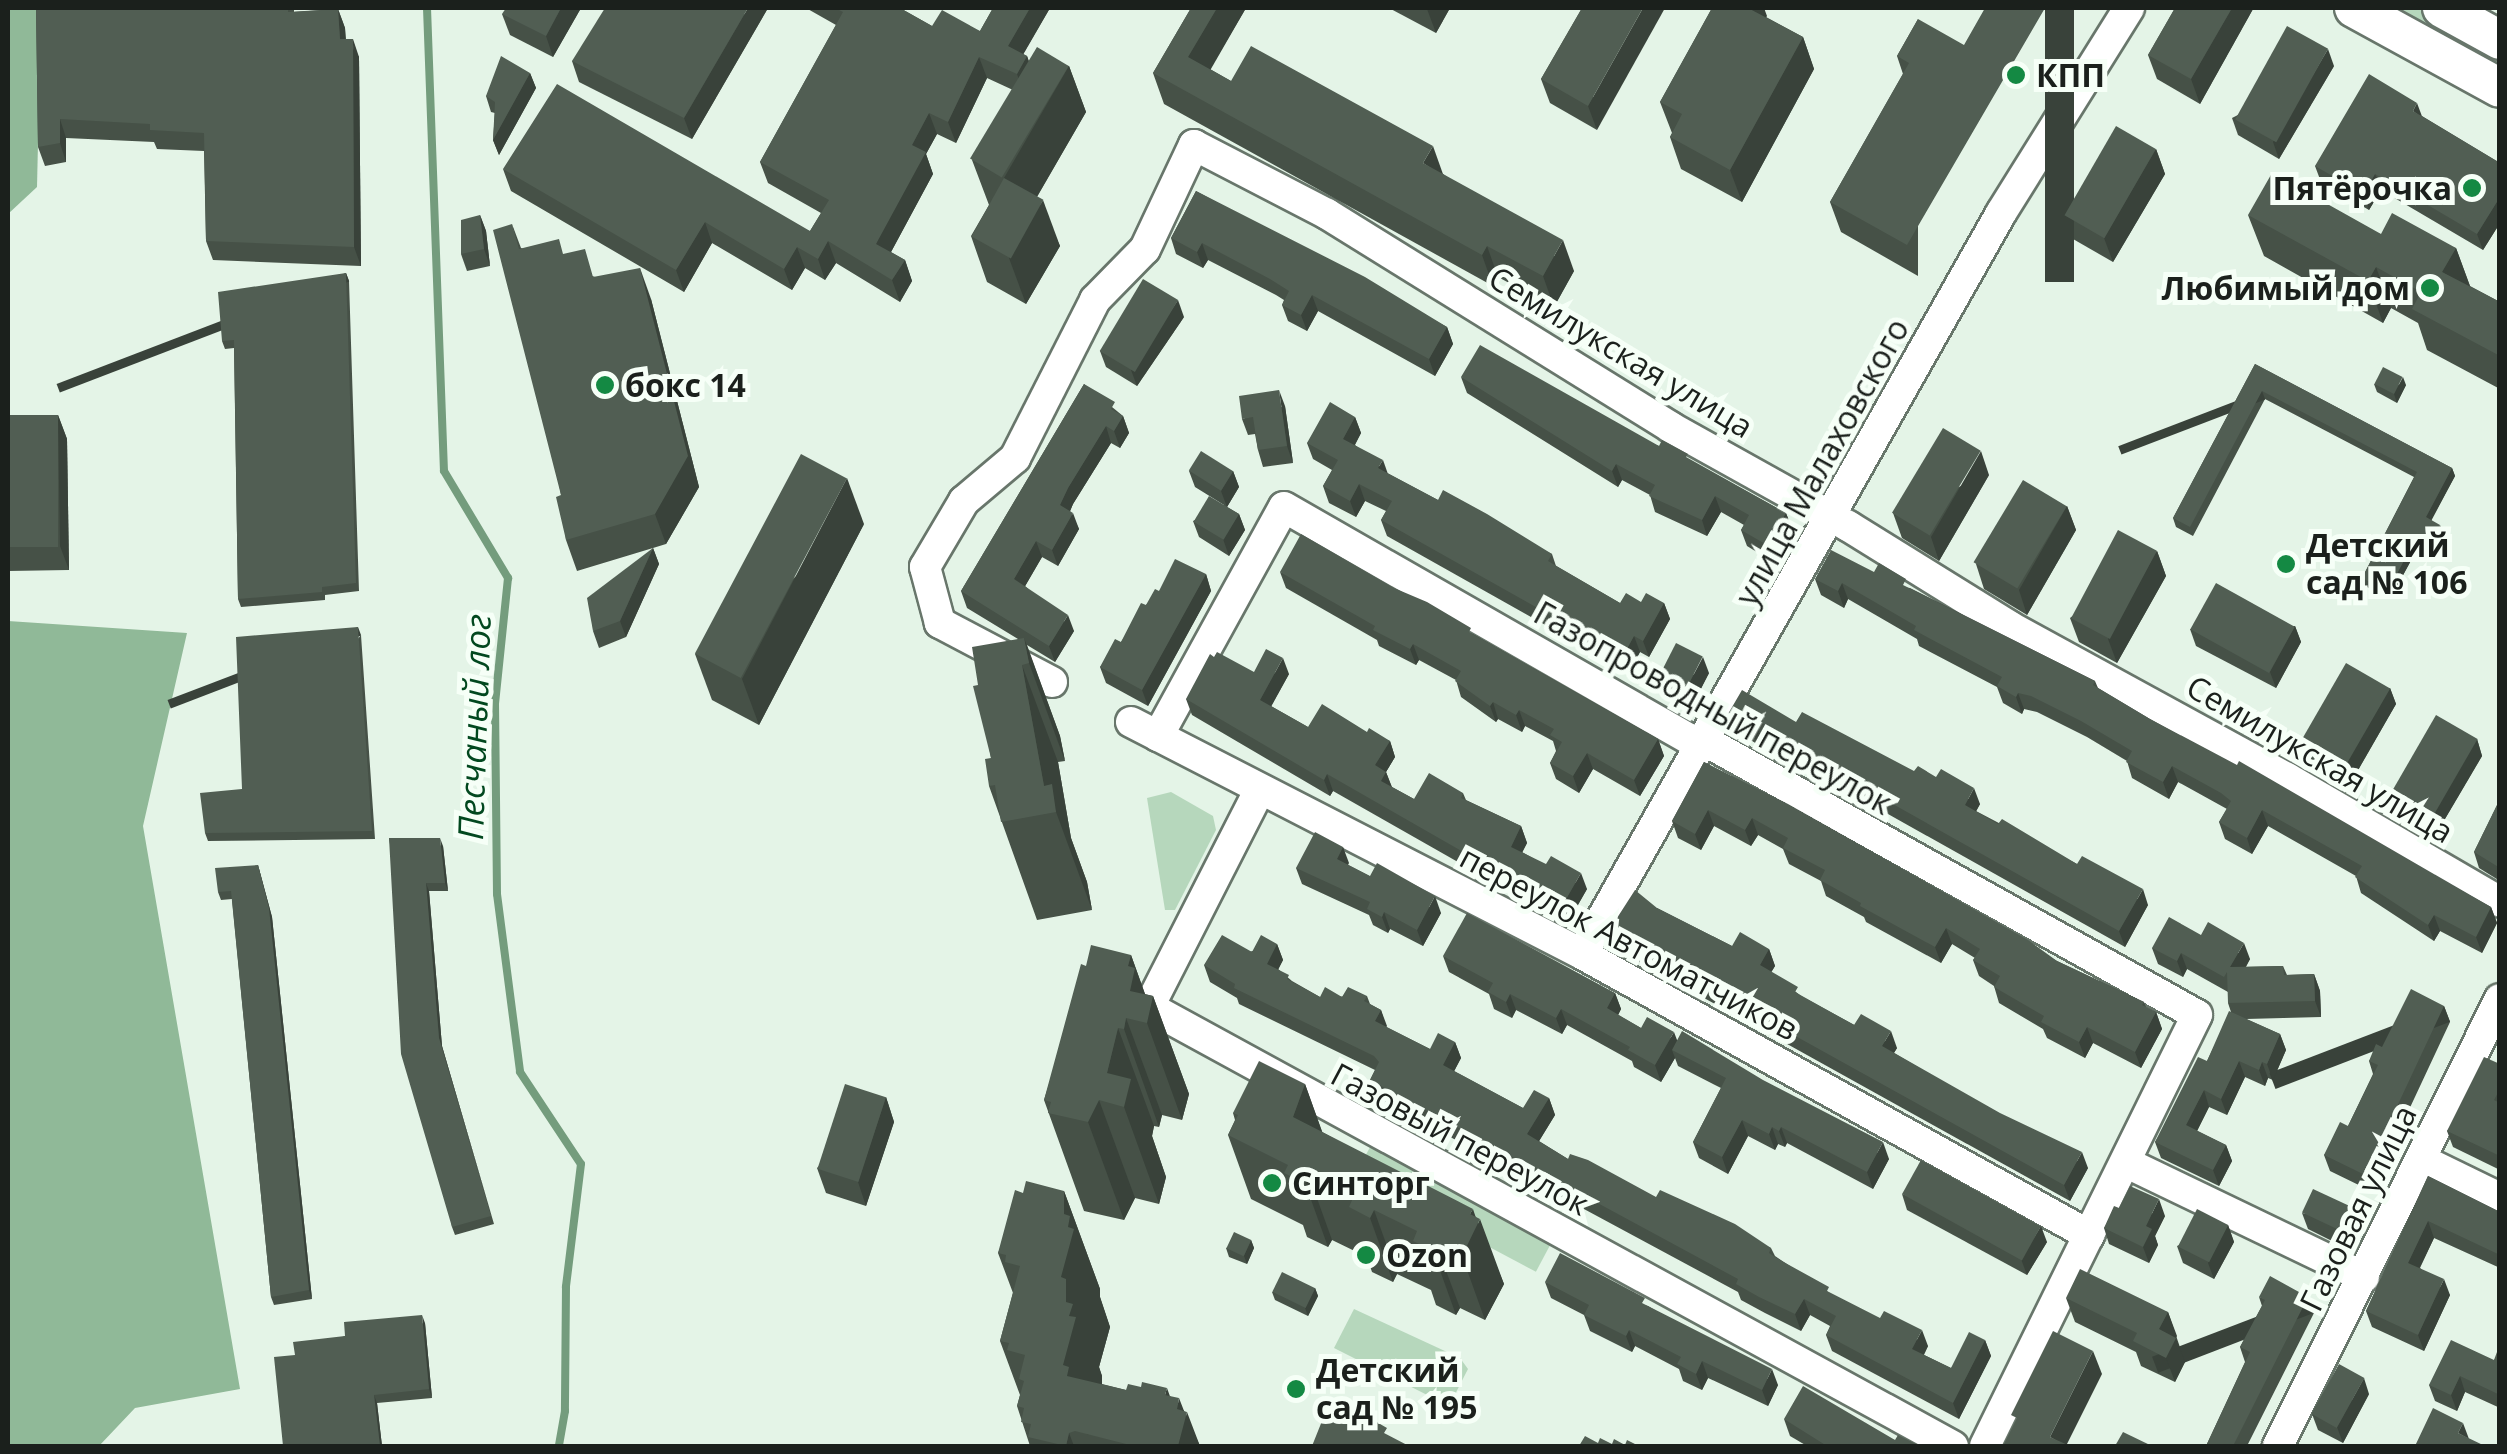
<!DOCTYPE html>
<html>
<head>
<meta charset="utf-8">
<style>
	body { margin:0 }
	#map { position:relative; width:2507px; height:1454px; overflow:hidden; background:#e4f4e7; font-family:"Open Sans",sans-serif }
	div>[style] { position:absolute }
	.green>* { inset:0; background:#b6d7bc; transform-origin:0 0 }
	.forest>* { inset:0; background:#90b998 }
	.stream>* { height:8px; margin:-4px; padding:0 4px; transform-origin:4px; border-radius:4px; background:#749c7d }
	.roads { filter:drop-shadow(2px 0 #68766b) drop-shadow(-2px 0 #68766b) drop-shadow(0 2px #68766b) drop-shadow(0 -2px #68766b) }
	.minor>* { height:30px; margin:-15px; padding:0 15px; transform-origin:15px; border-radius:15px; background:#fff }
	.major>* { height:38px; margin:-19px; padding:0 19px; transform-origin:19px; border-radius:19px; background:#fff }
	.wall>* { inset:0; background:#465147 }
	.shaded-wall>* { inset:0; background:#39423a; transform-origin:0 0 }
	.building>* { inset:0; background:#515e53; transform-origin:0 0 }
	.dots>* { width:28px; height:28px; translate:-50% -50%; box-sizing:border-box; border:5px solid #f6fff7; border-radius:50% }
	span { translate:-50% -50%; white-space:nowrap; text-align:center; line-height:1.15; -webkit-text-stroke:10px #f6fff7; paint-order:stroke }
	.poi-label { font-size:32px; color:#1b201c; font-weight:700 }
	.left { translate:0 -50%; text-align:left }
	.right { translate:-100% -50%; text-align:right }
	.street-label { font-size:32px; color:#1b201c }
	.water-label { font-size:35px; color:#02481f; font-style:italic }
	.frame { position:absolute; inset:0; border:10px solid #1b201c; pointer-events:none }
</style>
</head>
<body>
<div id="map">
	<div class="green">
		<i style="clip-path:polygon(2386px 8px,2417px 8px,2499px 54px,2499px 69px)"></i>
		<i style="clip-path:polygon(1171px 792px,1213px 816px,1216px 830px,1175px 910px,1165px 910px,1147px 798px)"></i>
		<i style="left:1377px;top:1134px;width:205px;height:47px;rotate:28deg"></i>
		<i style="clip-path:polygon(1354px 1309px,1460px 1358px,1468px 1369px,1449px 1406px,1334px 1348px)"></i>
	</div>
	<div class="forest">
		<i style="clip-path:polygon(8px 8px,41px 8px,37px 187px,8px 214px)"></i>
		<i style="clip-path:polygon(8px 621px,187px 633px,143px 826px,240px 1389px,135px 1408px,99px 1446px,8px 1446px)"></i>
	</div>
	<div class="stream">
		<i style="left:427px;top:8px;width:463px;rotate:87.9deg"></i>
		<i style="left:444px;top:471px;width:125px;rotate:59.1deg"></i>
		<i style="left:508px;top:578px;width:126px;rotate:95.9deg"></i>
		<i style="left:495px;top:703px;width:191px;rotate:89.4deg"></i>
		<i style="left:497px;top:894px;width:179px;rotate:82.6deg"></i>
		<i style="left:520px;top:1072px;width:110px;rotate:56.5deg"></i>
		<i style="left:581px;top:1164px;width:124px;rotate:97deg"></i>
		<i style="left:566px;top:1287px;width:124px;rotate:90.5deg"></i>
		<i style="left:565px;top:1411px;width:36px;rotate:100deg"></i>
	</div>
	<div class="roads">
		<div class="minor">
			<i style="left:1052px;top:682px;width:127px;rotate:-152.2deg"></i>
			<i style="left:940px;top:623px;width:58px;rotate:-105deg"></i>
			<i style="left:925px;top:567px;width:77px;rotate:-59.4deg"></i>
			<i style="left:964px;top:501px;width:67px;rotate:-40.1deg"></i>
			<i style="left:1015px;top:458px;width:177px;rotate:-63.1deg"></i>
			<i style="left:1095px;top:300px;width:71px;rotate:-45.6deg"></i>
			<i style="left:1145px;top:249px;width:115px;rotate:-64.8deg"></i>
			<i style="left:1194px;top:145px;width:150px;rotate:27.4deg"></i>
			<i style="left:1327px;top:214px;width:404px;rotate:31.8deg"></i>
			<i style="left:1670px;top:427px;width:204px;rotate:29.1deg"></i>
			<i style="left:1848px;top:526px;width:190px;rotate:31.8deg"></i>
			<i style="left:2009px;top:626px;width:317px;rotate:28.7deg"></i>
			<i style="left:2287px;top:778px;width:246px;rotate:30.2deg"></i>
			<i style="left:1131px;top:722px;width:507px;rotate:27.22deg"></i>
			<i style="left:1582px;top:954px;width:580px;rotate:29deg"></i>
			<i style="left:1158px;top:736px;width:261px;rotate:-61.2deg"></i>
			<i style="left:1284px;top:507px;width:467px;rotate:29.8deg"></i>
			<i style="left:1689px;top:739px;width:16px;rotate:7deg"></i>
			<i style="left:1705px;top:741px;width:563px;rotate:29.11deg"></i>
			<i style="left:2197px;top:1015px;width:480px;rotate:116.2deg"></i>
			<i style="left:1260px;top:789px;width:245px;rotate:117deg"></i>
			<i style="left:1149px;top:1007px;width:916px;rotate:28.64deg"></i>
			<i style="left:1582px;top:954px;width:851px;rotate:-60.51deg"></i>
			<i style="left:2001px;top:213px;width:242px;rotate:-58deg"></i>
			<i style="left:2422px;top:1160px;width:87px;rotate:26deg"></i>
			<i style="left:2127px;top:1163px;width:263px;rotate:25.7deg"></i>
			<i style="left:2278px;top:1446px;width:499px;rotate:-63.6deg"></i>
		</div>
		<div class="major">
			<i style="left:2354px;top:8px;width:166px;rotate:28.7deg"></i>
			<i style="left:2442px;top:8px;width:66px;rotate:28.9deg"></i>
		</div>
	</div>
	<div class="wall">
		<i style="clip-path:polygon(36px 8px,294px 8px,294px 12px,338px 9px,345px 28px,346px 39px,359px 57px,361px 266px,213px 260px,206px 241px,204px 151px,157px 149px,154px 142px,66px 138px,66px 162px,45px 166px,38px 147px)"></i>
		<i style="clip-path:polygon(581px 8px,553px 57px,510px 35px,502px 14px)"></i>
		<i style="clip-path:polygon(768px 8px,692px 139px,579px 82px,572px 61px)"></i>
		<i style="clip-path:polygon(806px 8px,900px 8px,932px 26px,980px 31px,993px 8px,1050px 8px,1023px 54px,1027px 56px,1029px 62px,1069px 66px,1086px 112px,1037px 197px,1060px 246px,1026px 304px,987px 282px,971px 236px,989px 205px,972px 160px,1013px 90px,987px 78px,956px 143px,937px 134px,926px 154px,933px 174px,891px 252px,905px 260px,912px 281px,900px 302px,836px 263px,825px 280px,805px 268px,792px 290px,712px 243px,684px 292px,511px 191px,503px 169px,810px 231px,821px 213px,768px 183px,760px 162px,836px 25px)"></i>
		<i style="clip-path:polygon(1191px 8px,1246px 8px,1210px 69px,1231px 81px,1443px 174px,1574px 271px,1554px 307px,1498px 277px,1493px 286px,1164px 104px,1153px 73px)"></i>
		<i style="clip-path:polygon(1389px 8px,1450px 8px,1436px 33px)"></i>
		<i style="clip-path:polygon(1582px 8px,1597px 130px,1550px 103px,1541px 79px)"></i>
		<i style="clip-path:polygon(1712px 8px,1764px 8px,1766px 17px,1803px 37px,1814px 69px,1742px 202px,1681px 169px,1670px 137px,1672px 133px,1660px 102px)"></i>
		<i style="clip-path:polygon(2175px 8px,2253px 8px,2253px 9px,2200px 104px,2157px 79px,2148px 55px)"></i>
		<i style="clip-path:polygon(1918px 19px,1918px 276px,1841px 232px,1830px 202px,1903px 74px,1897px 56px)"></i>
		<i style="clip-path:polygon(2334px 66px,2279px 159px,2238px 135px,2232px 118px)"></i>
		<i style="clip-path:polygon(530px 73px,536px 88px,499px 155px,493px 140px,495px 113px,491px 112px,486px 96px)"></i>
		<i style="clip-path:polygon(2422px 116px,2500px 163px,2500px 223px,2483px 250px,2381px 190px,2369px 210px,2321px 182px,2315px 166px)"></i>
		<i style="clip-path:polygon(2156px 149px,2165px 174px,2113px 262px,2073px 239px,2064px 215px)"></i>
		<i style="clip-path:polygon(1196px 191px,1447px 327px,1453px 344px,1435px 376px,1318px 311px,1307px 331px,1288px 321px,1282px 305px,1284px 300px,1276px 295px,1208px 260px,1203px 268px,1176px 254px,1171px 238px)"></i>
		<i style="clip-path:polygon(480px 215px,486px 231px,490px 266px,467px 271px,461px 254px)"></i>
		<i style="clip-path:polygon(2248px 215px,2381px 234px,2456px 248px,2470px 286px,2500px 302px,2500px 389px,2427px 350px,2418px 323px,2391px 308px,2383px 323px,2264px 256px)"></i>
		<i style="clip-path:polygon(512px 224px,521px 248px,651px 299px,699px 487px,666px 544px,653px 548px,659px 564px,626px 637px,599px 648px,593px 631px,653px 548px,577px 571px,566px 540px,561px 495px)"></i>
		<i style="clip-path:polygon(346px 273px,349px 281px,359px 591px,325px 595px,325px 600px,241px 607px,238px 599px,234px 348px,225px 349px,222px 341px)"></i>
		<i style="clip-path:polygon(1184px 317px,1137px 386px,1106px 367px,1100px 351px)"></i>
		<i style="clip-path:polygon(2255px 364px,2452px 468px,2455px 476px,2431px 520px,2443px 533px,2428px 562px,2414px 555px,2390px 599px,2365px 586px,2362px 578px,2414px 477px,2265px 399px,2193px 536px,2176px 527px,2173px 518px)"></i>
		<i style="clip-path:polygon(1461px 377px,1659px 446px,1690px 460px,1786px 513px,1792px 529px,1773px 562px,1747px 546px,1741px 530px,1744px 525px,1721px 512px,1707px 536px,1655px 512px,1650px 495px,1622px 480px,1618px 487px,1467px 393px)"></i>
		<i style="clip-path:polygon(1084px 384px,1123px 416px,1129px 433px,1120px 448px,1111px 443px,1073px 504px,1070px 511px,1079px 529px,1058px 566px,1042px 557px,1025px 586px,1074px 631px,1055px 662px,1027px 645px,1060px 736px,1065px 761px,1058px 762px,1071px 838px,1087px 882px,1092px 910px,1037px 920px,989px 786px,991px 758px,978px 685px,1018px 639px,967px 608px,961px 591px)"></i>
		<i style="clip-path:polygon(2374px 384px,2406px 385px,2397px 403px,2377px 392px)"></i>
		<i style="clip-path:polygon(1285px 406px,1293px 463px,1263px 467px,1258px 450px,1255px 434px,1248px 435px,1242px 419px)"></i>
		<i style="clip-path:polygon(8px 415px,58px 415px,67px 439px,69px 570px,8px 571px)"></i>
		<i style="clip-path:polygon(1355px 417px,1361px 433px,1355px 445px,1387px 473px,1438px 500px,1552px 554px,1556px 566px,1620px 603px,1664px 603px,1670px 619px,1649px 657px,1640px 652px,1629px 672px,1387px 536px,1381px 520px,1386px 511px,1365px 501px,1356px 517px,1329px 503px,1323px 486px,1332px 470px,1313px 459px,1307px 443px)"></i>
		<i style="clip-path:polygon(1189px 471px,1233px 471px,1239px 487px,1227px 507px,1239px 514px,1245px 530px,1229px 556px,1199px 537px,1193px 521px,1224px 505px,1195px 487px)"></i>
		<i style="clip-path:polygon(1989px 475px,1939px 561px,1902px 538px,1893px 513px)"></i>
		<i style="clip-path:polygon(2067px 506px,2076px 530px,2027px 615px,1984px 589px,1976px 564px)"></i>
		<i style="clip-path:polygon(864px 524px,759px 725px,712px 700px,695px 654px)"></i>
		<i style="clip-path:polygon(2157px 551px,2166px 576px,2117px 663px,2079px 642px,2070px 618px)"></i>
		<i style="clip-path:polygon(1280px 572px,1473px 634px,1658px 739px,1664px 756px,1640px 796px,1593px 769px,1579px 793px,1556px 779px,1550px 763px,1556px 751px,1553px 741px,1525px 726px,1522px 732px,1498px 719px,1496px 722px,1461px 697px,1456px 680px,1419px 660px,1416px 665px,1379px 646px,1377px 640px,1286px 588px)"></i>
		<i style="clip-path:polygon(1206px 574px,1211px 591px,1148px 706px,1106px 683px,1100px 667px,1121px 642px,1146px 605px,1159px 591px)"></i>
		<i style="clip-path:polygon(1815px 579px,1910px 588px,2095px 681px,2098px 688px,2150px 719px,2491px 907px,2497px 923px,2482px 953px,2440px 931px,2434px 941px,2361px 893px,2356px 876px,2268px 826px,2252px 854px,2225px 839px,2219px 822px,2227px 809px,2178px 782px,2169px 799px,2132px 778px,2127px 761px,2087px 737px,2037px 712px,2024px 709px,2022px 714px,2003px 703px,1997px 687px,1919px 646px,1917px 639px,1848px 599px,1844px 608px,1821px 595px)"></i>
		<i style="clip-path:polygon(2295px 626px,2301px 642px,2276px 688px,2196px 646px,2190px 629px)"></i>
		<i style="clip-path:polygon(361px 635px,375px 839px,208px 841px,205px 833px,242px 789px)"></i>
		<i style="clip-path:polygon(1254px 672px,1289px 674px,1271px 706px,1308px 727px,1367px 732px,1390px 741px,1395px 757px,1386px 772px,1392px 787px,1414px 799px,1463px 793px,1466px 800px,1521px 826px,1527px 843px,1522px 852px,1587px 889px,1567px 924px,1333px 791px,1330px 796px,1192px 715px,1186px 699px)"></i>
		<i style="clip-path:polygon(1709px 673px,1691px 708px,1664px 694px,1658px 678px)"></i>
		<i style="clip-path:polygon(2390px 688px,2396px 704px,2346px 791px,2302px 765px,2297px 749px)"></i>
		<i style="clip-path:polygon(1728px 714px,1796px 722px,1980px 804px,1976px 811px,2077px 864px,2148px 905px,2125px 947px,1790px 759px,1787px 751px,1761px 736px,1757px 744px,1734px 730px)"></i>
		<i style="clip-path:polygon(2477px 739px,2482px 756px,2432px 841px,2391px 817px,2385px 800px)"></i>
		<i style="clip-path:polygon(1704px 762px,2057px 961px,2144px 1002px,2146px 1007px,2156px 1012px,2162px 1029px,2141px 1068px,2093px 1043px,2085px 1058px,2047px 1038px,2043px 1029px,1999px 1003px,1994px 986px,1979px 976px,1973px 960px,1975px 958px,1952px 944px,1941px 963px,1866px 922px,1864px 917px,1826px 896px,1821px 881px,1789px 864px,1783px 849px,1758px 835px,1751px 846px,1714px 826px,1701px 850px,1678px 838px,1672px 821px)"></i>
		<i style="clip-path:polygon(2500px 799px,2500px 881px,2479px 868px,2474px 852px)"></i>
		<i style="clip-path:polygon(389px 838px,443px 846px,448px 891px,429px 891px,442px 1046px,494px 1224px,455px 1235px,452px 1227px)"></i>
		<i style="clip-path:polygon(1343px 847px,1348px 865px,1441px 913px,1423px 946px,1390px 929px,1388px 933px,1373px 925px,1369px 915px,1302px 884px,1296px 868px)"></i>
		<i style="clip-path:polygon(258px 865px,272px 917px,312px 1299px,274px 1305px,271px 1297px,232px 899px,221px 900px,218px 892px)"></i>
		<i style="clip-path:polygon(1657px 908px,1732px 946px,1769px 949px,1775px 966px,1771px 972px,1801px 996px,1897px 1048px,1894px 1053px,2088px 1168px,2070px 1201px,1614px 948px,1608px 932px)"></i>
		<i style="clip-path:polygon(2201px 935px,2250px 959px,2246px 967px,2283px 966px,2287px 975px,2314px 974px,2320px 991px,2321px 1017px,2246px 1019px,2280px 1034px,2286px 1050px,2273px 1080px,2268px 1078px,2265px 1086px,2245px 1077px,2227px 1115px,2209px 1107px,2197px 1131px,2226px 1145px,2232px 1161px,2219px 1186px,2161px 1158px,2155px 1142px,2207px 1061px,2231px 1012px,2228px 1003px,2228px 992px,2187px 969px,2183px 977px,2158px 964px,2152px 948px)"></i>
		<i style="clip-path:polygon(1277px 944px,1283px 960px,1278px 969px,1292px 981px,1320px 997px,1367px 996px,1370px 1004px,1381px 1010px,1386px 1027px,1430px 1049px,1455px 1042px,1461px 1058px,1454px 1071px,1523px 1108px,1549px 1098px,1555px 1115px,1539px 1141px,1568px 1159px,1771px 1248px,1775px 1256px,1831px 1294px,1928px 1346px,1924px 1355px,1951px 1368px,1985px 1340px,1991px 1356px,1959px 1419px,1832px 1351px,1826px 1335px,1830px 1326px,1810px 1315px,1801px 1331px,1765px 1313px,1741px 1300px,1738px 1292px,1376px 1097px,1370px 1080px,1375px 1070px,1239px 1004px,1237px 998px,1210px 982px,1204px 965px)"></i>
		<i style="clip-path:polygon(1131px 955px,1145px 994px,1153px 996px,1189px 1094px,1182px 1120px,1162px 1115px,1159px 1127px,1154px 1126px,1152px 1136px,1166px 1177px,1159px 1204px,1135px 1198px,1124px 1220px,1084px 1211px,1044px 1100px,1086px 966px)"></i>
		<i style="clip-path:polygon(1443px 956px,1615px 993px,1621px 1009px,1618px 1015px,1641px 1028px,1677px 1040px,1889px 1159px,1873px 1189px,1787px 1143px,1785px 1147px,1778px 1144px,1775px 1150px,1748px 1136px,1728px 1174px,1699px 1158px,1693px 1142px,1721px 1088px,1678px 1066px,1675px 1058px,1661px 1082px,1634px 1067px,1632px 1061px,1567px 1025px,1562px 1034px,1516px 1010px,1512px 1018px,1494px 1009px,1489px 994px,1449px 972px)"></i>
		<i style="clip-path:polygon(2444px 1006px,2450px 1022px,2371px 1191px,2330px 1171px,2324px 1155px,2348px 1126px,2373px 1074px,2369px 1061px,2382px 1047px)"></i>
		<i style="clip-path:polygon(2500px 1064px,2500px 1170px,2453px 1147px,2447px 1131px)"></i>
		<i style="clip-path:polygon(1305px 1084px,1322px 1132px,1476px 1217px,1504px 1284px,1485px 1320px,1460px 1308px,1456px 1315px,1436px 1305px,1431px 1290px,1397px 1274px,1393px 1282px,1372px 1272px,1367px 1257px,1332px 1240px,1328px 1247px,1307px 1237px,1303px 1225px,1251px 1199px,1228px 1135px,1235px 1120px,1233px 1113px)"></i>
		<i style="clip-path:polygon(886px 1097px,894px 1122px,866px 1206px,826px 1193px,817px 1168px)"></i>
		<i style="clip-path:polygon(2428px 1176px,2500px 1212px,2500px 1268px,2434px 1238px,2420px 1268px,2450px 1295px,2424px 1351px,2372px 1327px,2366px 1311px)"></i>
		<i style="clip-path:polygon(1064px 1191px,1100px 1289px,1100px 1297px,1110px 1327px,1099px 1367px,1102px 1376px,1102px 1384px,1126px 1390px,1170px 1396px,1184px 1411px,1200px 1446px,1030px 1446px,1017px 1406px,1020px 1395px,1000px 1341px,1013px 1293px,998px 1253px,1023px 1193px)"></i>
		<i style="clip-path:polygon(1902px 1194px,2047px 1242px,2027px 1275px,1907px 1210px)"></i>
		<i style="clip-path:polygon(2119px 1208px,2165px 1216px,2155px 1236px,2158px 1245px,2149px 1263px,2109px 1244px,2104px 1228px)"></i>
		<i style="clip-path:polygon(2302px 1213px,2356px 1223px,2344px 1247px,2308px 1229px)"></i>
		<i style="clip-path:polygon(2228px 1225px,2234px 1242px,2214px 1279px,2183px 1263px,2177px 1246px)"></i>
		<i style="clip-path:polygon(1251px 1240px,1254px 1248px,1247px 1264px,1229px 1257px,1226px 1248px)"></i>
		<i style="clip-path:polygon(1545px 1282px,1648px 1306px,1778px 1385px,1768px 1406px,1708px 1378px,1702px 1390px,1683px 1381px,1679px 1369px,1635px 1346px,1632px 1352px,1590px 1331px,1584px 1315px,1551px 1298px)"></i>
		<i style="clip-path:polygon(1315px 1288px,1318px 1296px,1308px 1316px,1275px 1300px,1272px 1292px)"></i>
		<i style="clip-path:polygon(2259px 1297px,2314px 1313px,2247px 1446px,2206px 1446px,2245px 1362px,2240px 1347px,2262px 1306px)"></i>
		<i style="clip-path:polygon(2066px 1298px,2168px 1312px,2185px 1362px,2175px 1382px,2141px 1366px,2136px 1352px,2075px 1322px)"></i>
		<i style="clip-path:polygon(425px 1323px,432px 1398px,377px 1403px,382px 1446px,283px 1446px,295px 1355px,345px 1336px)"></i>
		<i style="clip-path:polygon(2500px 1354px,2500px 1408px,2465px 1392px,2457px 1411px,2435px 1401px,2429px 1385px,2494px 1360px)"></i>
		<i style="clip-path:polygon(2369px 1394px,2343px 1443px,2318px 1430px,2312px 1414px)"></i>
		<i style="clip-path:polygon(1784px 1419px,1895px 1440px,1920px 1446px,1807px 1446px,1790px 1436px)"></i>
	</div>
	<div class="shaded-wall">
		<i style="left:8px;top:8px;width:1px;height:167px"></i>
		<i style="clip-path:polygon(561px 8px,581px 8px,553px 57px,546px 36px)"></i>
		<i style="clip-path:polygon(748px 8px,768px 8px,692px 139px,684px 118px)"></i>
		<i style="clip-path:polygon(1030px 8px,1050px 8px,1016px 67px,1008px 46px)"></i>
		<i style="clip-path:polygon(1217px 8px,1246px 8px,1200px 88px,1188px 57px)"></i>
		<i style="clip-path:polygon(1428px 8px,1450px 8px,1436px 33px,1427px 9px)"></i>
		<i style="clip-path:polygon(1643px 8px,1665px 8px,1597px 130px,1588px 106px)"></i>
		<i style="clip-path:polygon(1744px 8px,1764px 8px,1767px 16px,1755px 37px)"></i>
		<i style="left:2045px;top:8px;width:29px;height:274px"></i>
		<i style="clip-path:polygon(2232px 8px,2253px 8px,2253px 9px,2200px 104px,2191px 79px)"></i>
		<i style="clip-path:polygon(338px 9px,345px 28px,346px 57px,340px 39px)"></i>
		<i style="clip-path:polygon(1803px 37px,1814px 69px,1742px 202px,1730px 170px)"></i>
		<i style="clip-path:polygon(353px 39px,359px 57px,361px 266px,354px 247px)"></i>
		<i style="clip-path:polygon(2328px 49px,2334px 66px,2279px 159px,2273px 142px)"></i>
		<i style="clip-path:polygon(1027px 56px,1035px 78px,1024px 95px,1017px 74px)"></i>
		<i style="clip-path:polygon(979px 57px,987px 78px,956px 143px,948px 122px)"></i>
		<i style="clip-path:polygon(1069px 66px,1086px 112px,1021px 224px,1004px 178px)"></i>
		<i style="clip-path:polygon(530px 73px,536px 88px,499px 155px,493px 140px)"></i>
		<i style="clip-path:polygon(2417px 103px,2423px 119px,2413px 111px)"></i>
		<i style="clip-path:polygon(929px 113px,937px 134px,926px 154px,933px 174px,884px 265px,876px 244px,912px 145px)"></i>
		<i style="clip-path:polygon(60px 119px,66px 138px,66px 162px,60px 143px)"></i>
		<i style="clip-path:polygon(1433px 146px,1444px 177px,1423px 163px)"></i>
		<i style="clip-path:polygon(2156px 149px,2165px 174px,2113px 262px,2104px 238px)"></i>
		<i style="clip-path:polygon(2375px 174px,2381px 190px,2369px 210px,2364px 194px)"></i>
		<i style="clip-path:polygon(2500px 197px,2500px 223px,2483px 250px,2477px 234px)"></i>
		<i style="clip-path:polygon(1043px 200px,1060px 246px,1026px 304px,1009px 258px)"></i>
		<i style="clip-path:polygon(480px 215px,486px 231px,490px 266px,484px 249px)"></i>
		<i style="clip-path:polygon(705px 222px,712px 243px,684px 292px,676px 270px)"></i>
		<i style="clip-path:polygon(1563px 240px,1574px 271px,1554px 307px,1543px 276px)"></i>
		<i style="clip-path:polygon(828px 241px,836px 263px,825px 280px,818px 259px)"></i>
		<i style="clip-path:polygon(1202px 243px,1208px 260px,1203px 268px,1197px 252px)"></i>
		<i style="clip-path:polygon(1487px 246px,1498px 277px,1493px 286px,1482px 255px)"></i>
		<i style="clip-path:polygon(797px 247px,805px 268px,792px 290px,784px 269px)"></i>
		<i style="clip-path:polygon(2456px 248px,2471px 289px,2442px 272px)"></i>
		<i style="clip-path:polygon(905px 260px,912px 281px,900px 302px,892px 280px)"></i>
		<i style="clip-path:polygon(2376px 267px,2391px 308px,2383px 323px,2368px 281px)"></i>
		<i style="clip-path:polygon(640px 268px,651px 299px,699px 487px,666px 544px,655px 514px)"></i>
		<i style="left:346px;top:273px;width:9px;height:310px;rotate:69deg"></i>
		<i style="clip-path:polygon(1312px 295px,1318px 311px,1307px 331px,1301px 315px)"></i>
		<i style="clip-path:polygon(1178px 300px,1184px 317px,1137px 386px,1131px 370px)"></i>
		<i style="clip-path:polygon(1447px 327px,1453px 344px,1435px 376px,1429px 359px)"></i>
		<i style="clip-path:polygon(2403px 377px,2406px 385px,2397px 403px,2394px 394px)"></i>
		<i style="clip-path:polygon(1279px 390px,1285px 406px,1293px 463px,1287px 446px)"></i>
		<i style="left:2262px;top:391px;width:9px;height:154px;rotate:69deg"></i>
		<i style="clip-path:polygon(58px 415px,67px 439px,69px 570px,60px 546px)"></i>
		<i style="clip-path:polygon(1123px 416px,1129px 433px,1120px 448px,1114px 431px)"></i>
		<i style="clip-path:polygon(1355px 417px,1361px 433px,1349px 455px,1343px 439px)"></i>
		<i style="clip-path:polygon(1106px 426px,1111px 443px,1073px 504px,1066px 521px,1060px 505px,1068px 488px)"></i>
		<i style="clip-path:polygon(1981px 451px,1989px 475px,1939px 561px,1931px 537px)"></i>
		<i style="clip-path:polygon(1383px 460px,1389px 477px,1378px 468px)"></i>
		<i style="clip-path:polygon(1616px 464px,1622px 480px,1618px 487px,1612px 471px)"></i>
		<i style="clip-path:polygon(2452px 468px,2455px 476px,2429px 525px,2426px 517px)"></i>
		<i style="clip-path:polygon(1233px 471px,1239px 487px,1227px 507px,1221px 491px)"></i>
		<i style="clip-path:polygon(847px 478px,864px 524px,759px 725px,742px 679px)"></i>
		<i style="clip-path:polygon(1359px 484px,1365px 501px,1356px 517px,1350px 501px)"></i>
		<i style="clip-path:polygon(1715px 496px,1721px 512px,1707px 536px,1702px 520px)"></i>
		<i style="clip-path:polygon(2067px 506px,2076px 530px,2027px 615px,2019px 590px)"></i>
		<i style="clip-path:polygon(1073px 513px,1079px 529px,1058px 566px,1052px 550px)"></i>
		<i style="clip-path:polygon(1786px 513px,1792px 529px,1773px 562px,1767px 545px)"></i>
		<i style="clip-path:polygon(1239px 514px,1245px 530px,1229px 556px,1223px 539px)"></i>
		<i style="clip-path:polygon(2440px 525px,2443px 533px,2428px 562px,2425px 554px)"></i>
		<i style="clip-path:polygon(1036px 541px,1042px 557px,1020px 595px,1014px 579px)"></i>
		<i style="clip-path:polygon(2411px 547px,2414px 555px,2390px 599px,2388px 591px)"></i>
		<i style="clip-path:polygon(653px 548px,659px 564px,626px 637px,620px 621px)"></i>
		<i style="clip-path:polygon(2157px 551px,2166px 576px,2117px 663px,2108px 639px)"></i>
		<i style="clip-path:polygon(1206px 574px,1211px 591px,1148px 706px,1142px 690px)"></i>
		<i style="clip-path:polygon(1842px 583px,1848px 599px,1844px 608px,1838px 591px)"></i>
		<i style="clip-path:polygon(1664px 603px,1670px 619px,1649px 657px,1643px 641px)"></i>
		<i style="clip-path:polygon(1068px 615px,1074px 631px,1055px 662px,1049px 646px)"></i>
		<i style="clip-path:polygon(2295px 626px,2301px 642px,2276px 688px,2270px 672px)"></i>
		<i style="left:358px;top:627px;width:9px;height:204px;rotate:69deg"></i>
		<i style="clip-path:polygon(1634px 636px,1640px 652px,1629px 672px,1623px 656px)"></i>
		<i style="clip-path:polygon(1024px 638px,1060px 736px,1065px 761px,1029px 663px)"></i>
		<i style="clip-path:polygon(1413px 644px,1419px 660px,1416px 665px,1410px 649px)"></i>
		<i style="clip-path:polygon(1703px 657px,1709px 673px,1691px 708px,1685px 691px)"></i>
		<i style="clip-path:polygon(1283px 658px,1289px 674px,1266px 716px,1260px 700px)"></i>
		<i style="clip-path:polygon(1022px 665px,1058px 762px,1071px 838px,1087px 882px,1092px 910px,1056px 812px,1044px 786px)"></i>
		<i style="clip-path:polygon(2390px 688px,2396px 704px,2346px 791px,2340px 774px)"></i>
		<i style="clip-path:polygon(2018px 693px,2024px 709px,2022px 714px,2016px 697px)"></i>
		<i style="clip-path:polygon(1493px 702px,1498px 719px,1496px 722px,1490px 706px)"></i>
		<i style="clip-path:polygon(1519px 710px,1525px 726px,1522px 732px,1516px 715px)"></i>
		<i style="clip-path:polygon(1755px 719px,1761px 736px,1757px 744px,1751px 727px)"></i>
		<i style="clip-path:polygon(1658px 739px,1664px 756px,1640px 796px,1634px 780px)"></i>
		<i style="clip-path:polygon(2477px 739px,2482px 756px,2432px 841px,2426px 824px)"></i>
		<i style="clip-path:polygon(1390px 741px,1395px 757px,1386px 772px,1392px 788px,1387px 797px,1375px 765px)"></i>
		<i style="clip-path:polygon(1587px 753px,1593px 769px,1579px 793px,1573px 776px)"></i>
		<i style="clip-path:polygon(2172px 766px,2178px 782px,2169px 799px,2163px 782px)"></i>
		<i style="clip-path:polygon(1327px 774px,1333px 791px,1330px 796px,1324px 780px)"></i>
		<i style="clip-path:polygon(1974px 788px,1980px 804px,1971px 821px,1965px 805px)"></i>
		<i style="clip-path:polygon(1708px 810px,1714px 826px,1701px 850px,1695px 834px)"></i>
		<i style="clip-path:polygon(2262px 810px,2268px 826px,2252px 854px,2247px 838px)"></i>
		<i style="clip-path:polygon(1752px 818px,1758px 835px,1751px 846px,1745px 830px)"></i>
		<i style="clip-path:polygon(1521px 826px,1527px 843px,1517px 863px,1511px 847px)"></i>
		<i style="clip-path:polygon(440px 838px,443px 846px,448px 891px,445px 883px)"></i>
		<i style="clip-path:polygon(1343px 847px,1349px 863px,1343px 875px,1337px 859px)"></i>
		<i style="clip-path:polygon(258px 865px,272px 917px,312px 1299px,309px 1290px)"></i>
		<i style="clip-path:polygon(1581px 873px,1587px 889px,1567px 924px,1561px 908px)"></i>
		<i style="clip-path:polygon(426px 883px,429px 891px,442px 1046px,494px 1224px,439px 1038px)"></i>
		<i style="clip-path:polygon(2143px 889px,2148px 905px,2125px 947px,2119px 931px)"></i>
		<i style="clip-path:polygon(1435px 896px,1441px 913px,1423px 946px,1417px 930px)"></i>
		<i style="clip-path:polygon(2491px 907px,2497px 923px,2482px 953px,2476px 937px)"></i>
		<i style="clip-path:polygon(1384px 912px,1390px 929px,1388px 933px,1382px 917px)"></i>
		<i style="clip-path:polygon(2434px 915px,2440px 931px,2434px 941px,2428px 925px)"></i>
		<i style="clip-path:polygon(1946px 928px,1952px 944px,1941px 963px,1935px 947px)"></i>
		<i style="clip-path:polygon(2244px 943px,2250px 959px,2236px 983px,2230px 967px)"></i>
		<i style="clip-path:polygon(1277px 944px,1283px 960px,1273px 980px,1267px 964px)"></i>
		<i style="clip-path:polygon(1769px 949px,1775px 966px,1766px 981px,1760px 965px)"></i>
		<i style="clip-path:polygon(2181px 953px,2187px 969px,2183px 977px,2177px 961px)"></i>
		<i style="clip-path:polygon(1131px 955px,1150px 1008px,1153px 996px,1189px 1094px,1182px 1120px,1147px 1023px,1130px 991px,1128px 966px)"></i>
		<i style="clip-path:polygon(2314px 974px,2320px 991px,2321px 1017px,2315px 1001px)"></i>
		<i style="clip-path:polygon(1615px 993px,1621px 1009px,1613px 1025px,1607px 1008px)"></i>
		<i style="clip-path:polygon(1510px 994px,1516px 1010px,1512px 1018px,1506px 1002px)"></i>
		<i style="left:2444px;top:1006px;width:17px;height:187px;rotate:69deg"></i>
		<i style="clip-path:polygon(1561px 1009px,1567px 1025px,1562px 1034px,1556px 1018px)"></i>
		<i style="clip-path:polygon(1381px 1010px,1387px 1026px,1381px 1037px,1375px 1021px)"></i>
		<i style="clip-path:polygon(2156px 1012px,2162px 1029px,2141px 1068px,2135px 1052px)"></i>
		<i style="clip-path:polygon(1126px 1018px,1162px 1115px,1159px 1127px,1124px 1029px)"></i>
		<i style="clip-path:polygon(2087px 1027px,2093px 1043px,2085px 1058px,2079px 1042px)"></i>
		<i style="clip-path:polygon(1118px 1028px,1154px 1126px,1152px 1136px,1166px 1177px,1159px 1204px,1124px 1107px,1107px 1073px)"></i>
		<i style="clip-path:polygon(1891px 1031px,1897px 1048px,1888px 1062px,1882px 1046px)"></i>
		<i style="clip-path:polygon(1674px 1032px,1680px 1048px,1672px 1050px,1675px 1058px,1661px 1082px,1655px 1065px)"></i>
		<i style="clip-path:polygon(2280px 1034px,2286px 1050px,2273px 1080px,2267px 1064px)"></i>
		<i style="clip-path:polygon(1455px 1042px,1461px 1058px,1449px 1081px,1443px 1065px)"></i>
		<i style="clip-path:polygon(2239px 1061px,2245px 1077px,2227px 1115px,2221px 1099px)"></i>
		<i style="clip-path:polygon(2262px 1062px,2268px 1078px,2265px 1086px,2259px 1070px)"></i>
		<i style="clip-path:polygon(1305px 1084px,1328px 1148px,1316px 1181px,1293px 1117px)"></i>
		<i style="clip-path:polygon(2204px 1090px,2209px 1107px,2192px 1141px,2186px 1125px)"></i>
		<i style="clip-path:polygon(886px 1097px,894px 1122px,866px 1206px,858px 1182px)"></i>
		<i style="clip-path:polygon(1549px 1098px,1555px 1115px,1533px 1151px,1527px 1134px)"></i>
		<i style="clip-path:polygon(1099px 1100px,1135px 1198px,1124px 1220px,1088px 1122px)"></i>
		<i style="clip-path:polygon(1742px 1120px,1748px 1136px,1728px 1174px,1722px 1157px)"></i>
		<i style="clip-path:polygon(1772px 1127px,1778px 1144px,1775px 1150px,1769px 1134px)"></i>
		<i style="clip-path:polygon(1781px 1127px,1787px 1143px,1785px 1147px,1779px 1131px)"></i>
		<i style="clip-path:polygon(1883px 1142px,1889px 1159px,1873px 1189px,1867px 1172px)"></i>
		<i style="clip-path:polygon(2226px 1145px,2232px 1161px,2219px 1186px,2213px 1170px)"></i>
		<i style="clip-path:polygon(2082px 1152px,2088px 1168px,2070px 1201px,2064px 1185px)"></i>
		<i style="clip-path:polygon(1309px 1176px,1332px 1240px,1328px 1247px,1305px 1183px)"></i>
		<i style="clip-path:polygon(1064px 1191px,1100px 1289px,1100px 1297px,1110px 1327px,1099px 1367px,1102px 1376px,1102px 1385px,1088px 1435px,1063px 1365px,1066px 1302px,1061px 1277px)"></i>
		<i style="clip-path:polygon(2159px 1199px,2165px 1216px,2155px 1236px,2158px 1245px,2149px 1263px,2143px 1247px,2146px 1226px)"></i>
		<i style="clip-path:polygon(2350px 1206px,2356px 1223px,2344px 1247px,2338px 1230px)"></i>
		<i style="clip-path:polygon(1473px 1209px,1478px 1224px,1480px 1219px,1504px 1284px,1485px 1320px,1462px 1256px,1470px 1214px)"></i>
		<i style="clip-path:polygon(1374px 1210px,1397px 1274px,1393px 1282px,1370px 1218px)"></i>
		<i style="clip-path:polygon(2428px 1221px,2434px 1238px,2414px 1279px,2408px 1263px)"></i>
		<i style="clip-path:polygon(2228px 1225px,2234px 1242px,2214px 1279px,2208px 1263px)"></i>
		<i style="clip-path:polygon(2041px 1226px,2047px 1242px,2027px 1275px,2021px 1259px)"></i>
		<i style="clip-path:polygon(1251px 1240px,1254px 1248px,1247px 1264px,1244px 1256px)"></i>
		<i style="clip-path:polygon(1436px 1244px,1460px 1308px,1456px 1315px,1433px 1251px)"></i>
		<i style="clip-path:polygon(2444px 1279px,2450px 1295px,2424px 1351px,2418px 1335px)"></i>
		<i style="clip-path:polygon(1315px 1288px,1318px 1296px,1308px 1316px,1305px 1308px)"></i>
		<i style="left:2308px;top:1297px;width:17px;height:167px;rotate:69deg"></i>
		<i style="clip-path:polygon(1804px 1299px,1810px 1315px,1801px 1331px,1795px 1314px)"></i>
		<i style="clip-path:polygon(2168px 1312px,2177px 1336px,2168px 1353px,2159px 1329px)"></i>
		<i style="clip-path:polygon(422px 1315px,425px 1323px,432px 1398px,429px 1389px)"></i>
		<i style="clip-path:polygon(1629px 1330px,1635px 1346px,1632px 1352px,1626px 1336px)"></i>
		<i style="clip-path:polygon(1922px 1330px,1928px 1346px,1918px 1365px,1912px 1349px)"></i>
		<i style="clip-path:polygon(2176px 1338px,2185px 1362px,2175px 1382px,2166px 1358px)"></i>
		<i style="clip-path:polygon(1985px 1340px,1991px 1356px,1959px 1419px,1953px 1403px)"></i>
		<i style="clip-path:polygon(2093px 1351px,2102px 1374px,2066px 1446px,2050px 1437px)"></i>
		<i style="clip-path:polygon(1702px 1361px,1708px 1378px,1702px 1390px,1696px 1374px)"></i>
		<i style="clip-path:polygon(1772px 1369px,1778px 1385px,1768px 1406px,1762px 1390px)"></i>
		<i style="clip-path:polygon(2460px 1376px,2465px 1392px,2457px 1411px,2451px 1395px)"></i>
		<i style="clip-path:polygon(2364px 1378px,2369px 1394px,2343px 1443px,2337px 1427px)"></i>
		<i style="clip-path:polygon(1167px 1388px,1182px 1430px,1177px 1409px,1179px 1398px,1186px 1416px,1187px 1412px,1200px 1446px,1178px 1446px,1165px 1395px)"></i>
		<i style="clip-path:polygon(374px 1395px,377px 1403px,382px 1446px,380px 1446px)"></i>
		<i style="clip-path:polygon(2463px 1423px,2469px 1439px,2458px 1433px)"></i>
		<i style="clip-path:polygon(1069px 1433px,1074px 1446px,1066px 1446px)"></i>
	</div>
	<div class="building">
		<i style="clip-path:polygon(36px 8px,288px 8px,288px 12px,338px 9px,340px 39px,353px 39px,354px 247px,206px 241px,204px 133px,150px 130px,150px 124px,60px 119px,60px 143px,38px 147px)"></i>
		<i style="clip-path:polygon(506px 8px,561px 8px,546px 36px,502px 14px)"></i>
		<i style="clip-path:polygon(605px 8px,748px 8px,684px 118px,572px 61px)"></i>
		<i style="clip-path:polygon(835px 8px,900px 8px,932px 26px,942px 10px,980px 31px,993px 8px,1030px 8px,1008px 46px,1027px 56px,1017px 74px,979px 57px,948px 122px,929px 113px,912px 145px,926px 152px,876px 244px,905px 260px,892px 280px,828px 241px,818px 259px,797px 247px,784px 269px,705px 222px,676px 270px,503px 169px,557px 84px,810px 231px,829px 200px,760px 162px,843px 12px)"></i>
		<i style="clip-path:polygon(1191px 8px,1217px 8px,1188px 57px,1231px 81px,1251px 46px,1433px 146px,1423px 163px,1563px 240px,1543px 276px,1487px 246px,1482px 255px,1153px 73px)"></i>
		<i style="clip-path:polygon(1582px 8px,1643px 8px,1588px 106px,1541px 79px)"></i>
		<i style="clip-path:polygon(1712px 8px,1748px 8px,1803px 37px,1730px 170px,1670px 137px,1682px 114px,1660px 102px)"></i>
		<i style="clip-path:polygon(1985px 8px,2045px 8px,1907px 245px,1830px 202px,1909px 63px,1897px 56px,1918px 19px,1964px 45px)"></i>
		<i style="clip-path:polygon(2175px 8px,2232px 8px,2191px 79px,2148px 55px)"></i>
		<i style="left:2287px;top:26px;width:47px;height:107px;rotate:29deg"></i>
		<i style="left:1037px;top:47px;width:37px;height:130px;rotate:31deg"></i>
		<i style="clip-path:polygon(501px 56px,530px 73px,493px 140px,495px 102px,486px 96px)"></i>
		<i style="clip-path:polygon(2369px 74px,2417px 103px,2413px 111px,2500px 163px,2500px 197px,2477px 234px,2375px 174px,2364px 194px,2315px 166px)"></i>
		<i style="left:2116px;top:126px;width:46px;height:103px;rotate:30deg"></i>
		<i style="clip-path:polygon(2272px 173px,2381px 234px,2392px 213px,2456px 248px,2442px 272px,2500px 302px,2500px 356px,2412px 309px,2421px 292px,2376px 267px,2368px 281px,2248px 215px)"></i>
		<i style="left:1004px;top:178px;width:45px;height:67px;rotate:29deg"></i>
		<i style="clip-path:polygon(1196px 191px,1365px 277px,1447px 327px,1429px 359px,1312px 295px,1301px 315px,1282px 305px,1289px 291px,1270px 279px,1202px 243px,1197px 252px,1171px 238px)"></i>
		<i style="clip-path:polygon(480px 215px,484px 249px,461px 254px,461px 220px)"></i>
		<i style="clip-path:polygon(512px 224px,519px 249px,559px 239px,563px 254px,585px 249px,593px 277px,640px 268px,688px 456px,655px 514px,566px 540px,556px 497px,561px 495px,493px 230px)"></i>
		<i style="clip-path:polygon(346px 273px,356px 583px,322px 587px,322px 592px,238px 599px,234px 340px,222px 341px,218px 292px)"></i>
		<i style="left:1143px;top:279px;width:41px;height:84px;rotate:31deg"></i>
		<i style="clip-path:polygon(1480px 345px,1659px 446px,1662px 440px,1688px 454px,1686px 457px,1786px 513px,1767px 545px,1741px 530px,1749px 515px,1715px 496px,1702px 520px,1649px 496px,1655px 485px,1616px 464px,1612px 471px,1461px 377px)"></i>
		<i style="clip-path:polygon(2255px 364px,2452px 468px,2426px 517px,2440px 525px,2425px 554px,2411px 547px,2388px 591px,2362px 578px,2417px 472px,2262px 391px,2190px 527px,2173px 518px)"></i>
		<i style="left:2383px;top:367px;width:22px;height:19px;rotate:27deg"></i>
		<i style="clip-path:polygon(1084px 384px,1115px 402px,1111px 409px,1123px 416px,1114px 431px,1106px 426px,1068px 488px,1060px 505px,1073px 513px,1052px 550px,1036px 541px,1014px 579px,1068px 615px,1049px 646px,961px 591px)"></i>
		<i style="clip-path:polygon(1279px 390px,1287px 446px,1258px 450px,1253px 417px,1242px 419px,1239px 396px)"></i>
		<i style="clip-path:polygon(1330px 402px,1355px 417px,1343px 439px,1383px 460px,1378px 468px,1438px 500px,1443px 490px,1487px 514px,1552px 554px,1548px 561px,1620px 603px,1626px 593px,1641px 602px,1646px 593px,1664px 603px,1643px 641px,1634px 636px,1623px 656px,1381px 520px,1392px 501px,1359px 484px,1350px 501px,1323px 486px,1338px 460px,1307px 443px)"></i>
		<i style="left:8px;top:415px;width:50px;height:132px"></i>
		<i style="left:1943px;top:428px;width:44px;height:99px;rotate:31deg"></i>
		<i style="left:1201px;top:451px;width:38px;height:23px;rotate:32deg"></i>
		<i style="left:801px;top:454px;width:52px;height:226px;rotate:28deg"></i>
		<i style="left:2023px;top:480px;width:51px;height:96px;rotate:31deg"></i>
		<i style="left:1209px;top:496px;width:35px;height:30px;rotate:31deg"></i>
		<i style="left:2118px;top:530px;width:44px;height:100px;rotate:28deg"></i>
		<i style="clip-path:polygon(1301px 534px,1394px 588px,1427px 602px,1471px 628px,1469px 632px,1658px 739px,1634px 780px,1587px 753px,1573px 776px,1550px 763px,1562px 742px,1550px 735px,1554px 729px,1519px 710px,1516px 715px,1493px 702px,1490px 706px,1455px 681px,1461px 671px,1413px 644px,1410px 649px,1373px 630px,1375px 626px,1280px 572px)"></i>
		<i style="clip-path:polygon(653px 548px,620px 621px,593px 631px,587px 598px)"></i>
		<i style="clip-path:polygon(1831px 550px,1874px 572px,1879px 563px,1906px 579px,1903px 585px,2095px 681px,2093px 685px,2150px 719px,2237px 765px,2239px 761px,2491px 907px,2476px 937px,2434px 915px,2428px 925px,2355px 877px,2362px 866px,2262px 810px,2247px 838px,2219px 822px,2231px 801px,2221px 793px,2172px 766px,2163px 782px,2126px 762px,2132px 751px,2081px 721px,2031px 696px,2018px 693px,2016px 697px,1997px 686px,2002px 677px,1914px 630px,1916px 626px,1842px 583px,1838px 591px,1815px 579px)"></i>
		<i style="clip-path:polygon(1175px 559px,1206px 574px,1142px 690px,1100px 667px,1115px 639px,1121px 642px,1141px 603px,1146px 605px,1155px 589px,1159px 591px)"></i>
		<i style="left:2216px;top:583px;width:90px;height:53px;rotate:29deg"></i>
		<i style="clip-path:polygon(358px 627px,372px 831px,205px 833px,200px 793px,242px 789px,236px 637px)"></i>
		<i style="clip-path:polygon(1024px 638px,1029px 663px,1022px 665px,1044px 786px,1052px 784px,1056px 812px,1001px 822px,995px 785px,989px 786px,985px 759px,991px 758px,973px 686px,978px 685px,972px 647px)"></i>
		<i style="left:1676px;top:643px;width:30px;height:39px;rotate:27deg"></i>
		<i style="clip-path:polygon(1266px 649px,1283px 658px,1260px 700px,1308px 727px,1322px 704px,1367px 732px,1369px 728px,1390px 741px,1375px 765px,1386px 772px,1381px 781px,1414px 799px,1429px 773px,1463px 793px,1461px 798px,1521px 826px,1511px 847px,1546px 864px,1551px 856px,1581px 873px,1561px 908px,1327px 774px,1324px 780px,1186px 699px,1210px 654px,1214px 657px,1217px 652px,1254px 672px)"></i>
		<i style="left:2346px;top:663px;width:51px;height:99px;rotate:30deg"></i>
		<i style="clip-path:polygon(1742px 690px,1796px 722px,1802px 712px,1914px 771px,1918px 766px,1936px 777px,1941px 769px,1974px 788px,1965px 805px,1998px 824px,2002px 819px,2077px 864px,2082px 856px,2143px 889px,2119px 931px,1784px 743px,1787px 738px,1755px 719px,1751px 727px,1728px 714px)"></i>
		<i style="left:2436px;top:715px;width:48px;height:99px;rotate:30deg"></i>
		<i style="clip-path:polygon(1704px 762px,1788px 804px,2028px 940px,2057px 961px,2144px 1002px,2142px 1005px,2156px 1012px,2135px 1052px,2087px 1027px,2079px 1042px,2041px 1022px,2044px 1016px,1994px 987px,2000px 976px,1973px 960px,1980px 949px,1946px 928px,1935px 947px,1860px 906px,1861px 903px,1820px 880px,1825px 870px,1783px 848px,1788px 838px,1752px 818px,1745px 830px,1708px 810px,1695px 834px,1672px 821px)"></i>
		<i style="clip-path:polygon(2500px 799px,2500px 868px,2474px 852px)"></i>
		<i style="clip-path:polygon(1315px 832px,1343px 847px,1337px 859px,1370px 876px,1377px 863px,1435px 896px,1417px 930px,1384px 912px,1382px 917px,1367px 909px,1370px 902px,1296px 868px)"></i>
		<i style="clip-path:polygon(389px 838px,440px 838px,445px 883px,426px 883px,439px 1038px,491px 1216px,452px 1227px,401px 1054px)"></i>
		<i style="clip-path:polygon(258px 865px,269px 908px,309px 1290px,271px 1297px,231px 891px,218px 892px,215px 868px)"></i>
		<i style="clip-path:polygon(1635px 890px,1657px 908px,1732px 946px,1740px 932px,1769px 949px,1760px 965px,1798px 987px,1795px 992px,1854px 1025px,1861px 1014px,1891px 1031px,1882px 1046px,2000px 1113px,2082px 1152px,2064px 1185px,1608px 932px)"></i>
		<i style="clip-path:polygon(1467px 913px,1615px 993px,1607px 1008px,1641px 1028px,1647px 1017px,1674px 1032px,1655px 1065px,1628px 1050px,1630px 1047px,1561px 1009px,1556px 1018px,1510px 994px,1506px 1002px,1488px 992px,1493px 983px,1443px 956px)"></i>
		<i style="clip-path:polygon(2169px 917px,2201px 935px,2208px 922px,2244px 943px,2230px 967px,2283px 966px,2284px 975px,2314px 974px,2315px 1001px,2228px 1003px,2227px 972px,2224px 977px,2181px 953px,2177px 961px,2152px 948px)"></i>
		<i style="clip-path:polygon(1222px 935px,1252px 952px,1261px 935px,1277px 944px,1267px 964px,1289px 975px,1287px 979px,1320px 997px,1325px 987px,1342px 997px,1348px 987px,1367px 996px,1364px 1001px,1381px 1010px,1375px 1021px,1430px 1049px,1438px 1033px,1455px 1042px,1443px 1065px,1523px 1108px,1534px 1090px,1549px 1098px,1527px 1134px,1568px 1159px,1570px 1154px,1588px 1160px,1656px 1197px,1660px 1190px,1735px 1224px,1771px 1248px,1769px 1253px,1780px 1260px,1829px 1287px,1827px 1291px,1880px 1318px,1884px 1311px,1922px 1330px,1912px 1349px,1951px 1368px,1969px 1332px,1985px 1340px,1953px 1403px,1826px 1335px,1836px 1316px,1804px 1299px,1795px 1314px,1759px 1297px,1736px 1284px,1738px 1279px,1370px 1080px,1379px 1062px,1374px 1056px,1234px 988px,1235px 984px,1204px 965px)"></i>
		<i style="clip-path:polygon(1091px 945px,1131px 955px,1128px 966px,1135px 968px,1130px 991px,1153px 996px,1147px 1023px,1126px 1018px,1124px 1029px,1118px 1028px,1107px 1073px,1131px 1079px,1124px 1107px,1099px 1100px,1088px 1122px,1048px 1113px,1051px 1102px,1044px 1100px,1081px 964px,1086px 966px)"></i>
		<i style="clip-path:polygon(2411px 989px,2444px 1006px,2365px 1175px,2324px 1155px,2340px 1122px,2348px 1126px,2378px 1065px,2369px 1061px,2376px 1044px,2382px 1047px)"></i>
		<i style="clip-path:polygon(2229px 1011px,2280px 1034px,2267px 1064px,2262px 1062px,2259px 1070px,2239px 1061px,2221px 1099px,2204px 1090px,2186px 1125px,2226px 1145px,2213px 1170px,2155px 1142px,2198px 1057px,2207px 1061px)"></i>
		<i style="clip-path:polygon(1682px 1031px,1763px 1080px,1883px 1142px,1867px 1172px,1781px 1127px,1779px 1131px,1772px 1127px,1769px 1134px,1742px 1120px,1722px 1157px,1693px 1142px,1726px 1078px,1672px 1050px)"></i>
		<i style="clip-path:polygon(2484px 1057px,2500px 1064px,2500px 1089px,2494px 1100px,2500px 1103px,2500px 1156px,2447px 1131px)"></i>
		<i style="clip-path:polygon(1259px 1061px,1305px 1084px,1293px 1117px,1473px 1209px,1470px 1214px,1480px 1219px,1462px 1256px,1436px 1244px,1433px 1251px,1413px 1241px,1417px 1231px,1374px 1210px,1370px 1218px,1349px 1207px,1353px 1198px,1309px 1176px,1305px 1183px,1284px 1173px,1288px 1165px,1228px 1135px,1238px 1115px,1233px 1113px)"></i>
		<i style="left:845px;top:1084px;width:43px;height:89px;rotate:18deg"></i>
		<i style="left:1921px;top:1160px;width:137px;height:39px;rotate:29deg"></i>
		<i style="clip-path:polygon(2428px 1176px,2500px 1212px,2500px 1255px,2428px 1221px,2408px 1263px,2444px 1279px,2418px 1335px,2366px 1311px)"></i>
		<i style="clip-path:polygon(1026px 1181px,1064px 1191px,1064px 1214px,1070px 1216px,1068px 1227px,1074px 1229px,1061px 1277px,1066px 1279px,1066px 1302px,1073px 1304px,1069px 1316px,1076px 1317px,1063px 1365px,1069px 1367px,1067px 1376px,1126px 1390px,1128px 1384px,1141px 1387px,1142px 1382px,1167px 1388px,1165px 1395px,1179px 1398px,1177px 1409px,1187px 1412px,1178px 1446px,1134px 1446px,1075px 1431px,1069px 1433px,1066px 1446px,1028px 1437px,1031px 1424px,1021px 1422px,1024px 1408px,1017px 1406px,1024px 1381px,1019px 1379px,1025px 1355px,1007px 1350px,1009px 1343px,1000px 1341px,1020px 1266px,1005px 1262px,1006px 1255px,998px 1253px,1015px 1190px,1023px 1193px)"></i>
		<i style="clip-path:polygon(2130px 1186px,2159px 1199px,2146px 1226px,2152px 1229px,2143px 1247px,2104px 1228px,2114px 1206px,2119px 1208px)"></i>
		<i style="left:2313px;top:1189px;width:41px;height:26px;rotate:25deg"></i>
		<i style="left:2197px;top:1209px;width:35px;height:42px;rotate:27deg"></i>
		<i style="left:1234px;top:1232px;width:19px;height:18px;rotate:25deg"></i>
		<i style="clip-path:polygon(1560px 1253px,1645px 1298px,1642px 1303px,1772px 1369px,1762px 1390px,1702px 1361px,1696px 1374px,1677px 1364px,1681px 1357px,1629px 1330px,1626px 1336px,1584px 1315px,1589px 1305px,1545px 1282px)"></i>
		<i style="clip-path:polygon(2080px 1269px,2168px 1312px,2159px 1329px,2176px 1338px,2166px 1358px,2133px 1341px,2137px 1333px,2066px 1298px)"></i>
		<i style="left:1282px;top:1272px;width:37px;height:22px;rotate:26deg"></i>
		<i style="clip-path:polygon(2270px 1276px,2308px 1297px,2233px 1446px,2206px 1446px,2250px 1352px,2240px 1347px,2265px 1300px,2259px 1297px)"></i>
		<i style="clip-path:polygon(422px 1315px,429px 1389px,374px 1395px,380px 1446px,283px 1446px,274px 1357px,295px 1355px,293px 1342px,345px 1336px,344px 1322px)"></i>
		<i style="clip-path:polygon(2053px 1331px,2093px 1351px,2050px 1437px,2070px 1446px,2003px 1446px,2017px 1418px,2011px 1415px)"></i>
		<i style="clip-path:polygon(2451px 1340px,2494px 1360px,2497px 1352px,2500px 1354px,2500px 1395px,2460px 1376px,2451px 1395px,2429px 1385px)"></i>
		<i style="left:2339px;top:1364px;width:29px;height:57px;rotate:29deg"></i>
		<i style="clip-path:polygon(1803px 1386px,1895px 1440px,1898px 1435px,1920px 1446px,1827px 1446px,1784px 1419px)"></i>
		<i style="clip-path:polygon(1347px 1405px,1387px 1428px,1384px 1433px,1409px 1446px,1312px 1446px,1324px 1416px,1337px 1423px)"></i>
		<i style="clip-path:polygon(2433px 1408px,2463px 1423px,2458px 1433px,2485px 1446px,2415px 1446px)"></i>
		<i style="clip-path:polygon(2123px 1432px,2152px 1446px,2115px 1446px)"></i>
		<i style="clip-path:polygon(1585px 1436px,1598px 1443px,1600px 1438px,1612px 1444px,1614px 1439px,1625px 1445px,1627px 1440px,1639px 1446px,1579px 1446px)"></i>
	</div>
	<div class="dots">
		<i style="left:2016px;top:75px;background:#148943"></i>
		<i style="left:2472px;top:188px;background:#148943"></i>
		<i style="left:2430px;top:288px;background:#148943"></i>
		<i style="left:605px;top:385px;background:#148943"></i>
		<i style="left:2286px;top:564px;background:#148943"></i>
		<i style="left:1272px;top:1183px;background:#148943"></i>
		<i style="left:1366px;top:1255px;background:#148943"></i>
		<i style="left:1296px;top:1389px;background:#148943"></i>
	</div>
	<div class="poi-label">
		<span class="left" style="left:2036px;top:75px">КПП</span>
		<span class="right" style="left:2452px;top:188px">Пятёрочка</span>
		<span class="right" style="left:2410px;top:288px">Любимый дом</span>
		<span class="left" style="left:625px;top:385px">бокс 14</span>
		<span class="left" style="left:2306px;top:564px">Детский<br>сад № 106</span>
		<span class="left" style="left:1292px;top:1183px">Синторг</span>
		<span class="left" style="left:1386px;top:1255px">Ozon</span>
		<span class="left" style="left:1316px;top:1389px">Детский<br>сад № 195</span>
	</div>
	<div class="street-label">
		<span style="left:1621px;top:352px;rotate:31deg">Семилукская улица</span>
		<span style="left:1822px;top:462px;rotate:-61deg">улица Малаховского</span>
		<span style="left:1713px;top:708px;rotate:29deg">Газопроводный переулок</span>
		<span style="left:2320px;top:759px;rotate:30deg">Семилукская улица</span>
		<span style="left:1629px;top:943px;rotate:28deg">переулок Автоматчиков</span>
		<span style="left:1460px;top:1139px;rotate:28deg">Газовый переулок</span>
		<span style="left:2358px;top:1208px;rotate:-64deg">Газовая улица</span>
	</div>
	<div class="water-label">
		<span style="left:474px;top:727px;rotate:-88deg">Песчаный лог</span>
	</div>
	<div class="frame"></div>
</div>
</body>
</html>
